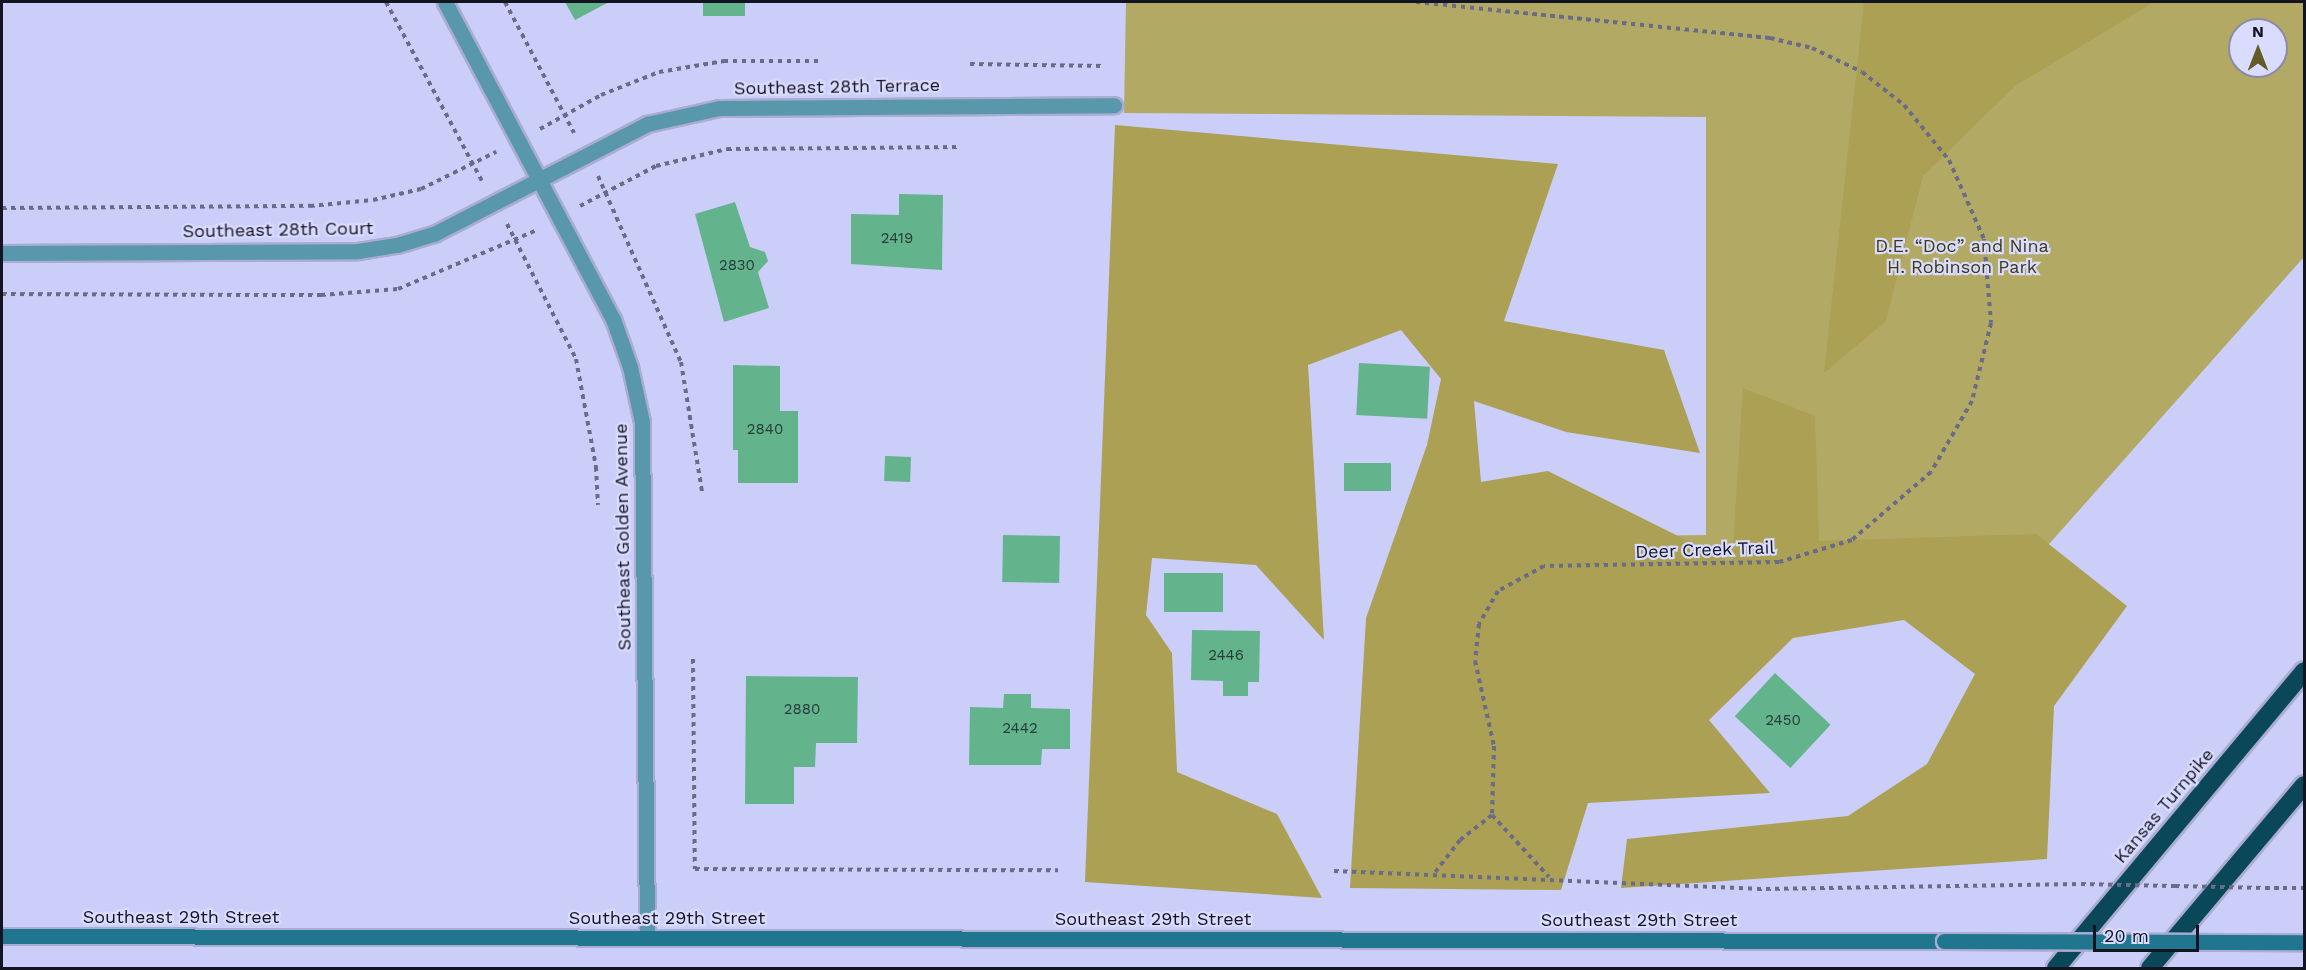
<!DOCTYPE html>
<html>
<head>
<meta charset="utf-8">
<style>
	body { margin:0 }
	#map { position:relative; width:2306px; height:970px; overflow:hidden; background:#cbcef8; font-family:"Work Sans",sans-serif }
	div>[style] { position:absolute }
	.green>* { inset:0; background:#b2a964 }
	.forest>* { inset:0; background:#aba053 }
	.building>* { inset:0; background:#63b48d; transform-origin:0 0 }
	.path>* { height:4px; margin-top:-2px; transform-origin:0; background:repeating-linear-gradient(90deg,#6a6c87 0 4.5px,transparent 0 9px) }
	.roads { filter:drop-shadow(2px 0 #aaadd1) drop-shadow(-2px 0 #aaadd1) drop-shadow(0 2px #aaadd1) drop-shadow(0 -2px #aaadd1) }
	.street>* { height:15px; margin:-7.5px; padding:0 7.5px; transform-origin:7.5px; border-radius:7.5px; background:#5897ac }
	.secondary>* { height:15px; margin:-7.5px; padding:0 7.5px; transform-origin:7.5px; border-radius:7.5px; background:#20768f }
	.highway>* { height:18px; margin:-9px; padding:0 9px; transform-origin:9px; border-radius:9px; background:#0a4758 }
	.path-bridge>* { height:4px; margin-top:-2px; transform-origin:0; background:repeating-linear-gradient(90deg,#6a6c87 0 4.5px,transparent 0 9px) }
	.bridges { filter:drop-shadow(2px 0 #aaadd1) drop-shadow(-2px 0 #aaadd1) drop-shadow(0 2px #aaadd1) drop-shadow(0 -2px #aaadd1) }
	.secondary-bridge>* { height:15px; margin:-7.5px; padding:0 7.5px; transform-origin:7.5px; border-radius:7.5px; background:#20768f }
	span { translate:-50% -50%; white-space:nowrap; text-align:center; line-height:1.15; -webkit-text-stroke:4.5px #d9dcfe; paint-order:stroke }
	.number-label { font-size:15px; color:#273c3d }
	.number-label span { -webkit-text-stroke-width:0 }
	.street-label { font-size:18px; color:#131422 }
	.park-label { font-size:18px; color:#3e3917 }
	.frame { position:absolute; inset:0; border:3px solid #131422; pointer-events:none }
	.north { position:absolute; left:2228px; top:18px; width:60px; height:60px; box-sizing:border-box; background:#d9dcfe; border:2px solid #8a8ca6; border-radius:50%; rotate:0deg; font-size:16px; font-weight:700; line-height:24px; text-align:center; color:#131422 }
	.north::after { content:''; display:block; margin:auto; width:21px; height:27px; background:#625b28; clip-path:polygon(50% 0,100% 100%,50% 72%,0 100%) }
	.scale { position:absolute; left:2093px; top:925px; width:106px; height:27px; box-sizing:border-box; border:3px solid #131422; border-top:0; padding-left:8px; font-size:18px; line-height:21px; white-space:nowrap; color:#131422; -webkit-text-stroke:4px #d9dcfe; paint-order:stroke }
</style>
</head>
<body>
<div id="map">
	<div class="green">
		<i style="clip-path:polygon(evenodd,1126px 2px,2304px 2px,2304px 257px,2018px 579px,1561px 591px,1426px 539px,1706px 535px,1706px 117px,1124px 113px,1126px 2px,2240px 30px,2276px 30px,2276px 66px,2240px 66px,2240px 30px)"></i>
	</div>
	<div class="forest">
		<i style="clip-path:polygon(1864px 2px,2154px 2px,2015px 86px,1923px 176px,1886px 321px,1824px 373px)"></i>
		<i style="clip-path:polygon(1115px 125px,1558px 164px,1504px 321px,1664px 350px,1700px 453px,1566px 432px,1474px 401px,1481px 482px,1548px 471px,1732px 563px,1743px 388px,1815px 416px,1819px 541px,2036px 534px,2127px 606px,2054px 706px,2047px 859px,1621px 888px,1627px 839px,1848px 816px,1927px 764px,1975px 674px,1904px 620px,1793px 638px,1709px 720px,1770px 793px,1588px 803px,1561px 890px,1350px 888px,1366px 618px,1427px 445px,1441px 379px,1401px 330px,1308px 365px,1324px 640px,1256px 565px,1152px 558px,1146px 615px,1172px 653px,1177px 772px,1277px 814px,1322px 898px,1085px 882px)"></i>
	</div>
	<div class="building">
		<i style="clip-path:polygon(565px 2px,609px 2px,575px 20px)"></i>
		<i style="left:703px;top:2px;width:42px;height:14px"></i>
		<i style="clip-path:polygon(899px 194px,943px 195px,942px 270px,851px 264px,851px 214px,899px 215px)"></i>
		<i style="clip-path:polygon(735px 202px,750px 247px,765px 252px,768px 261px,758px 272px,769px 308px,724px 322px,695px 214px)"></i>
		<i style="left:1359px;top:363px;width:71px;height:52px;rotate:3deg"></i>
		<i style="clip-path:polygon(733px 365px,780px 366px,780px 411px,798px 411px,798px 483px,738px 483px,738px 450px,733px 450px)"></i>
		<i style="left:885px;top:456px;width:26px;height:25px;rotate:2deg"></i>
		<i style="left:1344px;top:463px;width:47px;height:28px"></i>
		<i style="left:1003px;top:535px;width:57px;height:47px;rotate:1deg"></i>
		<i style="left:1164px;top:573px;width:59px;height:39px"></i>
		<i style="clip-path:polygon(1192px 630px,1260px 631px,1259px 682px,1248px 682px,1248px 696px,1223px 696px,1223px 681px,1191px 680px)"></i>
		<i style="left:1775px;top:673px;width:76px;height:59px;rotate:43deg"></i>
		<i style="clip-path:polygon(746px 676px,858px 677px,857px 743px,816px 743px,815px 767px,794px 767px,794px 804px,745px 804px)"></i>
		<i style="clip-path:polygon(1004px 694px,1031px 694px,1031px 708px,1070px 709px,1070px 749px,1042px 749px,1041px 765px,969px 765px,970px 707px,1003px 708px)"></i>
	</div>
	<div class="path">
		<i style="left:386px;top:2px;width:203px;rotate:61.8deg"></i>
		<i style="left:505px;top:2px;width:148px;rotate:62.2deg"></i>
		<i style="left:1416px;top:2px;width:356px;rotate:5.8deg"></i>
		<i style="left:1770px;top:38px;width:43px;rotate:13.4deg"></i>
		<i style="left:1812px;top:48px;width:55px;rotate:25.6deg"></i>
		<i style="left:1862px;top:72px;width:53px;rotate:38.2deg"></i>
		<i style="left:1904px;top:105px;width:71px;rotate:50.7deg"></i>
		<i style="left:1949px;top:160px;width:86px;rotate:66.1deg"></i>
		<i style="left:1984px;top:239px;width:84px;rotate:85.2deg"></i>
		<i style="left:1991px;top:323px;width:80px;rotate:103.7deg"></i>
		<i style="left:1972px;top:401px;width:82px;rotate:120deg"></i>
		<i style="left:1931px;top:472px;width:104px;rotate:139.3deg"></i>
		<i style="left:1852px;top:540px;width:76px;rotate:163.2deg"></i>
		<i style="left:1779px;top:562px;width:235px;rotate:179deg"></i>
		<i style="left:1544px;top:566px;width:52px;rotate:151.5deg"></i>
		<i style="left:1498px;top:591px;width:38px;rotate:120deg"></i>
		<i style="left:1479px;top:624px;width:37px;rotate:96deg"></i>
		<i style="left:1475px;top:661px;width:87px;rotate:77.4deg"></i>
		<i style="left:1494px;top:746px;width:69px;rotate:91.7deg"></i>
		<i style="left:1492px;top:815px;width:41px;rotate:142deg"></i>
		<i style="left:1460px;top:840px;width:44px;rotate:127.6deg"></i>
		<i style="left:970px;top:64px;width:135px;rotate:0.8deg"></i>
		<i style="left:540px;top:129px;width:70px;rotate:-29.1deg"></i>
		<i style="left:601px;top:95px;width:62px;rotate:-21.6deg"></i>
		<i style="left:659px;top:72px;width:66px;rotate:-9.6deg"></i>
		<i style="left:724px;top:61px;width:95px"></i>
		<i style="left:598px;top:176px;width:204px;rotate:66deg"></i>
		<i style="left:681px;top:362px;width:132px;rotate:80.8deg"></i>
		<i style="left:580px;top:206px;width:86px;rotate:-27.8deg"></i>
		<i style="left:656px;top:166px;width:73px;rotate:-13.5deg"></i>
		<i style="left:727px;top:149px;width:232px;rotate:-0.5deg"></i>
		<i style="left:2px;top:208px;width:308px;rotate:-0.4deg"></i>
		<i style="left:310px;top:206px;width:63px;rotate:-5.4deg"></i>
		<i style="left:373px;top:200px;width:49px;rotate:-12.9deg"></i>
		<i style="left:421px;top:189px;width:84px;rotate:-26.3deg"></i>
		<i style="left:507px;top:224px;width:152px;rotate:62.9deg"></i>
		<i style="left:576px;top:359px;width:110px;rotate:79.5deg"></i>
		<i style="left:596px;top:467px;width:38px;rotate:87deg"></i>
		<i style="left:2px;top:294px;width:319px;rotate:0.2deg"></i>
		<i style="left:321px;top:295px;width:77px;rotate:-4.5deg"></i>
		<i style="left:398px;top:289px;width:151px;rotate:-23deg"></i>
		<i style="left:693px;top:659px;width:210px;rotate:89.5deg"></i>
		<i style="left:695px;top:869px;width:363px;rotate:0.2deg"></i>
		<i style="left:1492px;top:815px;width:84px;rotate:47.4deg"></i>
		<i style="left:1334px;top:871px;width:423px;rotate:2.4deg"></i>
		<i style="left:1757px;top:889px;width:324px;rotate:-0.9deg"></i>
		<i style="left:2171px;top:886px;width:4px"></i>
		<i style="left:2265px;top:888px;width:39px"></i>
	</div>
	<div class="roads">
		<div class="street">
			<i style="left:445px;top:2px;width:359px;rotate:62.1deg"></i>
			<i style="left:613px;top:319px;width:51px;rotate:70.5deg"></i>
			<i style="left:630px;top:367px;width:56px;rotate:77.7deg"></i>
			<i style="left:642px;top:422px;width:516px;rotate:89.44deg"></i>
			<i style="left:2px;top:253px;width:356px;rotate:-0.3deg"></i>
			<i style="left:358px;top:251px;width:39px;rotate:-9deg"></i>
			<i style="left:397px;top:245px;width:39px;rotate:-17deg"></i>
			<i style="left:434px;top:234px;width:240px;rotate:-27.3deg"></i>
			<i style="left:647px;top:124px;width:74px;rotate:-12.5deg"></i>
			<i style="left:719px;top:108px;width:395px;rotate:-0.4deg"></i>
		</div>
		<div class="secondary">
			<i style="left:2px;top:936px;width:1942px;rotate:0.15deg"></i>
		</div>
		<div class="highway">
			<i style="left:2056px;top:968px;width:387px;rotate:-50.1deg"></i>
			<i style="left:2150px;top:968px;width:239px;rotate:-49.9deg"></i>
		</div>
	</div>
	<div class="path-bridge">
		<i style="left:2081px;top:884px;width:90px;rotate:1.3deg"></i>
		<i style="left:2175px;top:886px;width:90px;rotate:1.3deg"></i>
	</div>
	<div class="bridges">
		<div class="secondary-bridge">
			<i style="left:1944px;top:941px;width:360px;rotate:0.2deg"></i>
		</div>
	</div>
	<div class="number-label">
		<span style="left:897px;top:239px">2419</span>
		<span style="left:737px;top:266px">2830</span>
		<span style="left:765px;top:430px">2840</span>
		<span style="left:1226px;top:656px">2446</span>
		<span style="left:802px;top:710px">2880</span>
		<span style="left:1783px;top:721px">2450</span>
		<span style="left:1020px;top:729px">2442</span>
	</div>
	<div class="street-label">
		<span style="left:837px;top:87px;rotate:-1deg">Southeast 28th Terrace</span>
		<span style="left:278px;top:230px;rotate:-1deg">Southeast 28th Court</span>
		<span style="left:623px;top:537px;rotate:-91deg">Southeast Golden Avenue</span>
		<span style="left:1705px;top:550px;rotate:-2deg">Deer Creek Trail</span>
		<span style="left:2164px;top:806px;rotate:-50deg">Kansas Turnpike</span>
		<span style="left:181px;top:917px">Southeast 29th Street</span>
		<span style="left:667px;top:918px">Southeast 29th Street</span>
		<span style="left:1153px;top:919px">Southeast 29th Street</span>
		<span style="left:1639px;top:920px">Southeast 29th Street</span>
	</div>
	<div class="park-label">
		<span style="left:1962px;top:257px">D.E. “Doc” and Nina<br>H. Robinson Park</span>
	</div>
	<div class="frame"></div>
	<div class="north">N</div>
	<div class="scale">20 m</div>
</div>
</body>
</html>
